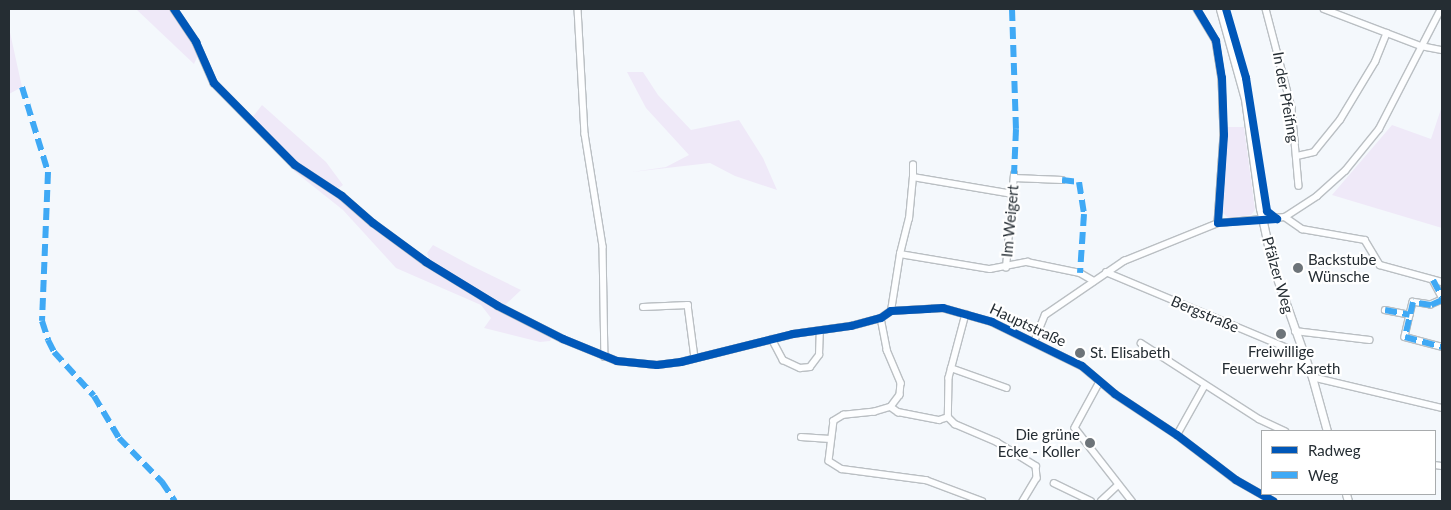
<!DOCTYPE html>
<html>
<head>
<meta charset="utf-8">
<style>
	body { margin:0 }
	#map { position:relative; width:1451px; height:510px; overflow:hidden; background:#f4f8fc; font-family:Lato,sans-serif }
	div>[style] { position:absolute }
	.green>* { inset:0; background:#efe9f8 }
	.roads { filter:drop-shadow(1px 0 #babfc3) drop-shadow(-1px 0 #babfc3) drop-shadow(0 1px #babfc3) drop-shadow(0 -1px #babfc3) }
	.minor>* { height:5.5px; margin:-2.75px; padding:0 2.75px; transform-origin:2.75px; border-radius:2.75px; background:#fdfeff }
	.tertiary>* { height:7px; margin:-3.5px; padding:0 3.5px; transform-origin:3.5px; border-radius:3.5px; background:#fdfeff }
	.quiet>* { height:6px; margin-top:-3px; transform-origin:0; background:repeating-linear-gradient(90deg,#3fa9f5 0 12px,transparent 0 18px) }
	.cycleway>* { height:8px; margin:-4px; padding:0 4px; transform-origin:4px; border-radius:4px; background:#0057b8 }
	.dots>* { width:14px; height:14px; translate:-50% -50%; box-sizing:border-box; border:2px solid #fff; border-radius:50% }
	span { translate:-50% -50%; white-space:nowrap; text-align:center; line-height:1.15; -webkit-text-stroke:4.5px #fff; paint-order:stroke }
	.street-label { font-size:15px; color:#252d33 }
	.poi-label { font-size:15px; color:#252d33 }
	.left { translate:0 -50%; text-align:left }
	.right { translate:-100% -50%; text-align:right }
	.frame { position:absolute; inset:0; border:10px solid #252d33; pointer-events:none }
	.legend { position:absolute; left:1261px; top:430px; width:175px; height:65px; box-sizing:border-box; background:#fff; border:1px solid #a8abad; margin:0; padding:6px 9px; list-style:none; font-size:15px; color:#252d33 }
	.legend li { display:flex; align-items:center; gap:10px; height:25px }
	.legend b { width:25px; border:1px solid #a8abad }
</style>
</head>
<body>
<div id="map">
	<div class="green">
		<i style="clip-path:polygon(136px 9px,172px 9px,199px 53px,194px 64px)"></i>
		<i style="clip-path:polygon(9px 28px,22px 87px,9px 94px)"></i>
		<i style="clip-path:polygon(627px 72px,643px 72px,658px 95px,691px 130px,739px 120px,763px 158px,777px 190px,735px 176px,710px 163px,632px 172px,666px 167px,689px 155px,646px 108px)"></i>
		<i style="clip-path:polygon(262px 105px,326px 162px,343px 185px,339px 188px,325px 182px,288px 155px,251px 119px)"></i>
		<i style="clip-path:polygon(1442px 106px,1442px 228px,1332px 195px,1392px 125px,1431px 139px)"></i>
		<i style="clip-path:polygon(1227px 127px,1244px 127px,1255px 210px,1251px 215px,1228px 218px,1223px 213px)"></i>
		<i style="clip-path:polygon(295px 168px,330px 189px,413px 255px,553px 336px,550px 341px,540px 342px,484px 328px,491px 318px,481px 305px,396px 268px,343px 210px,294px 171px)"></i>
		<i style="clip-path:polygon(433px 245px,470px 265px,521px 290px,505px 305px,430px 260px,427px 253px)"></i>
	</div>
	<div class="roads">
		<div class="minor">
			<i style="left:174px;top:9px;width:40px;rotate:56deg"></i>
			<i style="left:196px;top:42px;width:45px;rotate:66.3deg"></i>
			<i style="left:214px;top:83px;width:115px;rotate:45.4deg"></i>
			<i style="left:295px;top:165px;width:56px;rotate:33.4deg"></i>
			<i style="left:342px;top:196px;width:41px;rotate:41.1deg"></i>
			<i style="left:373px;top:223px;width:66px;rotate:36.3deg"></i>
			<i style="left:426px;top:262px;width:84px;rotate:31.4deg"></i>
			<i style="left:498px;top:306px;width:73px;rotate:26.9deg"></i>
			<i style="left:563px;top:339px;width:58px;rotate:22.2deg"></i>
			<i style="left:617px;top:361px;width:40px;rotate:5.7deg"></i>
			<i style="left:657px;top:365px;width:24px;rotate:-7deg"></i>
			<i style="left:681px;top:362px;width:115px;rotate:-14deg"></i>
			<i style="left:793px;top:334px;width:59px;rotate:-7.9deg"></i>
			<i style="left:851px;top:326px;width:31px;rotate:-15deg"></i>
			<i style="left:881px;top:318px;width:12px;rotate:-35deg"></i>
			<i style="left:891px;top:311px;width:52px;rotate:-3.3deg"></i>
			<i style="left:943px;top:308px;width:51px;rotate:15.9deg"></i>
			<i style="left:992px;top:322px;width:100px;rotate:26.1deg"></i>
			<i style="left:1082px;top:366px;width:43px;rotate:40.3deg"></i>
			<i style="left:1115px;top:394px;width:74px;rotate:33.5deg"></i>
			<i style="left:1177px;top:435px;width:74px;rotate:37.3deg"></i>
			<i style="left:1236px;top:480px;width:43px;rotate:29.6deg"></i>
			<i style="left:578px;top:9px;width:125px;rotate:86.8deg"></i>
			<i style="left:585px;top:134px;width:114px;rotate:80.9deg"></i>
			<i style="left:603px;top:247px;width:110px;rotate:89deg"></i>
			<i style="left:1197px;top:9px;width:37px;rotate:59deg"></i>
			<i style="left:1216px;top:41px;width:37px;rotate:81deg"></i>
			<i style="left:1222px;top:78px;width:57px;rotate:88deg"></i>
			<i style="left:1224px;top:135px;width:88px;rotate:93.9deg"></i>
			<i style="left:1266px;top:9px;width:102px;rotate:75.3deg"></i>
			<i style="left:1292px;top:108px;width:78px;rotate:84.9deg"></i>
			<i style="left:1324px;top:9px;width:104px;rotate:20.9deg"></i>
			<i style="left:1421px;top:46px;width:21px;rotate:11deg"></i>
			<i style="left:1297px;top:156px;width:17px;rotate:-13deg"></i>
			<i style="left:1314px;top:152px;width:41px;rotate:-50.9deg"></i>
			<i style="left:1340px;top:120px;width:68px;rotate:-58.9deg"></i>
			<i style="left:1375px;top:62px;width:31px;rotate:-68deg"></i>
			<i style="left:913px;top:177px;width:12px;rotate:-90deg"></i>
			<i style="left:1014px;top:178px;width:48px;rotate:2.4deg"></i>
			<i style="left:1285px;top:217px;width:21px;rotate:35deg"></i>
			<i style="left:1302px;top:229px;width:64px;rotate:9.9deg"></i>
			<i style="left:1365px;top:240px;width:29px;rotate:59deg"></i>
			<i style="left:1380px;top:265px;width:64px;rotate:15.3deg"></i>
			<i style="left:900px;top:254px;width:36px;rotate:-76deg"></i>
			<i style="left:909px;top:219px;width:42px;rotate:-84.6deg"></i>
			<i style="left:913px;top:177px;width:101px;rotate:9.6deg"></i>
			<i style="left:1006px;top:268px;width:94px;rotate:-85.1deg"></i>
			<i style="left:1106px;top:272px;width:215px;rotate:22.7deg"></i>
			<i style="left:1433px;top:280px;width:19px;rotate:62deg"></i>
			<i style="left:1442px;top:300px;width:12px;rotate:156deg"></i>
			<i style="left:1431px;top:305px;width:18px;rotate:-171deg"></i>
			<i style="left:1413px;top:302px;width:36px;rotate:103deg"></i>
			<i style="left:1405px;top:337px;width:38px;rotate:15deg"></i>
			<i style="left:643px;top:307px;width:45px;rotate:-2.5deg"></i>
			<i style="left:688px;top:305px;width:53px;rotate:82.5deg"></i>
			<i style="left:1385px;top:310px;width:25px;rotate:11deg"></i>
			<i style="left:891px;top:311px;width:58px;rotate:-81deg"></i>
			<i style="left:900px;top:254px;width:91px;rotate:9.5deg"></i>
			<i style="left:990px;top:269px;width:38px;rotate:-11deg"></i>
			<i style="left:1027px;top:262px;width:54px;rotate:11.7deg"></i>
			<i style="left:1080px;top:273px;width:16px;rotate:30deg"></i>
			<i style="left:966px;top:314px;width:66px;rotate:104.9deg"></i>
			<i style="left:949px;top:378px;width:39px;rotate:91deg"></i>
			<i style="left:948px;top:417px;width:10px;rotate:45deg"></i>
			<i style="left:955px;top:424px;width:46px;rotate:23.2deg"></i>
			<i style="left:997px;top:442px;width:46px;rotate:31.6deg"></i>
			<i style="left:1036px;top:466px;width:12px;rotate:85deg"></i>
			<i style="left:1037px;top:478px;width:27px;rotate:121deg"></i>
			<i style="left:881px;top:318px;width:33px;rotate:79deg"></i>
			<i style="left:887px;top:350px;width:36px;rotate:67deg"></i>
			<i style="left:901px;top:383px;width:12px;rotate:95deg"></i>
			<i style="left:900px;top:395px;width:15px;rotate:127deg"></i>
			<i style="left:891px;top:407px;width:17px;rotate:163deg"></i>
			<i style="left:875px;top:412px;width:31px;rotate:174deg"></i>
			<i style="left:844px;top:415px;width:12px;rotate:149deg"></i>
			<i style="left:834px;top:421px;width:40px;rotate:97.1deg"></i>
			<i style="left:829px;top:461px;width:15px;rotate:32deg"></i>
			<i style="left:842px;top:469px;width:85px;rotate:7.5deg"></i>
			<i style="left:926px;top:480px;width:60px;rotate:20.6deg"></i>
			<i style="left:1295px;top:331px;width:75px;rotate:6.9deg"></i>
			<i style="left:772px;top:339px;width:24px;rotate:62deg"></i>
			<i style="left:783px;top:360px;width:19px;rotate:25deg"></i>
			<i style="left:800px;top:368px;width:10px;rotate:-6deg"></i>
			<i style="left:810px;top:367px;width:15px;rotate:-53deg"></i>
			<i style="left:819px;top:355px;width:23px;rotate:-88deg"></i>
			<i style="left:1034px;top:342px;width:29px;rotate:-68deg"></i>
			<i style="left:1045px;top:315px;width:96px;rotate:-34.4deg"></i>
			<i style="left:1124px;top:261px;width:101px;rotate:-22deg"></i>
			<i style="left:1218px;top:223px;width:67px;rotate:-5.1deg"></i>
			<i style="left:1285px;top:217px;width:38px;rotate:-33deg"></i>
			<i style="left:1317px;top:196px;width:38px;rotate:-42deg"></i>
			<i style="left:1345px;top:171px;width:54px;rotate:-51deg"></i>
			<i style="left:1379px;top:129px;width:135px;rotate:-62.7deg"></i>
			<i style="left:1141px;top:343px;width:140px;rotate:32.8deg"></i>
			<i style="left:1259px;top:419px;width:29px;rotate:25deg"></i>
			<i style="left:951px;top:368px;width:59px;rotate:19.7deg"></i>
			<i style="left:1312px;top:377px;width:134px;rotate:13.4deg"></i>
			<i style="left:1100px;top:382px;width:52px;rotate:118.5deg"></i>
			<i style="left:1075px;top:428px;width:93px;rotate:52deg"></i>
			<i style="left:891px;top:407px;width:9px;rotate:36deg"></i>
			<i style="left:898px;top:412px;width:42px;rotate:11deg"></i>
			<i style="left:939px;top:420px;width:9px;rotate:-18deg"></i>
			<i style="left:1177px;top:435px;width:57px;rotate:-60.8deg"></i>
			<i style="left:801px;top:437px;width:29px;rotate:4deg"></i>
			<i style="left:1435px;top:465px;width:7px;rotate:8deg"></i>
			<i style="left:1054px;top:483px;width:41px;rotate:25.9deg"></i>
			<i style="left:1101px;top:501px;width:23px;rotate:-43deg"></i>
		</div>
		<div class="tertiary">
			<i style="left:1220px;top:9px;width:93px;rotate:74.5deg"></i>
			<i style="left:1245px;top:99px;width:110px;rotate:82.2deg"></i>
			<i style="left:1260px;top:208px;width:57px;rotate:77.9deg"></i>
			<i style="left:1272px;top:264px;width:120px;rotate:70.5deg"></i>
			<i style="left:1312px;top:377px;width:56px;rotate:74.5deg"></i>
			<i style="left:1346px;top:494px;width:7px;rotate:74deg"></i>
		</div>
	</div>
	<div class="quiet">
		<i style="left:1012px;top:9px;width:120px;rotate:88.1deg"></i>
		<i style="left:1016px;top:129px;width:45px;rotate:92.5deg"></i>
		<i style="left:22px;top:87px;width:89px;rotate:73deg"></i>
		<i style="left:48px;top:172px;width:149px;rotate:92.3deg"></i>
		<i style="left:42px;top:321px;width:20px;rotate:72deg"></i>
		<i style="left:48px;top:340px;width:13px;rotate:63deg"></i>
		<i style="left:54px;top:352px;width:59px;rotate:47.7deg"></i>
		<i style="left:94px;top:396px;width:49px;rotate:59.2deg"></i>
		<i style="left:119px;top:438px;width:62px;rotate:45.7deg"></i>
		<i style="left:162px;top:482px;width:23px;rotate:56deg"></i>
		<i style="left:1062px;top:180px;width:17px;rotate:7deg"></i>
		<i style="left:1079px;top:182px;width:32px;rotate:81deg"></i>
		<i style="left:1084px;top:214px;width:59px;rotate:93.9deg"></i>
		<i style="left:1433px;top:280px;width:19px;rotate:62deg"></i>
		<i style="left:1442px;top:300px;width:12px;rotate:156deg"></i>
		<i style="left:1431px;top:305px;width:18px;rotate:-171deg"></i>
		<i style="left:1413px;top:302px;width:36px;rotate:103deg"></i>
		<i style="left:1405px;top:337px;width:38px;rotate:15deg"></i>
		<i style="left:1385px;top:310px;width:25px;rotate:11deg"></i>
	</div>
	<div class="cycleway">
		<i style="left:174px;top:9px;width:40px;rotate:56deg"></i>
		<i style="left:196px;top:42px;width:45px;rotate:66.3deg"></i>
		<i style="left:214px;top:83px;width:115px;rotate:45.4deg"></i>
		<i style="left:295px;top:165px;width:56px;rotate:33.4deg"></i>
		<i style="left:342px;top:196px;width:41px;rotate:41.1deg"></i>
		<i style="left:373px;top:223px;width:66px;rotate:36.3deg"></i>
		<i style="left:426px;top:262px;width:84px;rotate:31.4deg"></i>
		<i style="left:498px;top:306px;width:73px;rotate:26.9deg"></i>
		<i style="left:563px;top:339px;width:58px;rotate:22.2deg"></i>
		<i style="left:617px;top:361px;width:40px;rotate:5.7deg"></i>
		<i style="left:657px;top:365px;width:24px;rotate:-7deg"></i>
		<i style="left:681px;top:362px;width:115px;rotate:-14deg"></i>
		<i style="left:793px;top:334px;width:59px;rotate:-7.9deg"></i>
		<i style="left:851px;top:326px;width:31px;rotate:-15deg"></i>
		<i style="left:881px;top:318px;width:12px;rotate:-35deg"></i>
		<i style="left:891px;top:311px;width:52px;rotate:-3.3deg"></i>
		<i style="left:943px;top:308px;width:51px;rotate:15.9deg"></i>
		<i style="left:992px;top:322px;width:100px;rotate:26.1deg"></i>
		<i style="left:1082px;top:366px;width:43px;rotate:40.3deg"></i>
		<i style="left:1115px;top:394px;width:74px;rotate:33.5deg"></i>
		<i style="left:1177px;top:435px;width:74px;rotate:37.3deg"></i>
		<i style="left:1236px;top:480px;width:43px;rotate:29.6deg"></i>
		<i style="left:1197px;top:9px;width:37px;rotate:59deg"></i>
		<i style="left:1216px;top:41px;width:37px;rotate:81deg"></i>
		<i style="left:1222px;top:78px;width:57px;rotate:88deg"></i>
		<i style="left:1224px;top:135px;width:88px;rotate:93.9deg"></i>
		<i style="left:1218px;top:223px;width:59px;rotate:-3.9deg"></i>
		<i style="left:1226px;top:9px;width:72px;rotate:73.8deg"></i>
		<i style="left:1246px;top:78px;width:135px;rotate:81deg"></i>
		<i style="left:1267px;top:211px;width:13px;rotate:39deg"></i>
	</div>
	<div class="dots">
		<i style="left:1298px;top:268px;background:#6d7479"></i>
		<i style="left:1281px;top:334px;background:#6d7479"></i>
		<i style="left:1080px;top:353px;background:#6d7479"></i>
		<i style="left:1090px;top:443px;background:#6d7479"></i>
	</div>
	<div class="street-label">
		<span style="left:1286px;top:97px;rotate:80deg">In der Pfeifing</span>
		<span style="left:1010px;top:221px;rotate:-85deg">Im Weigert</span>
		<span style="left:1278px;top:275px;rotate:74deg">Pfälzer Weg</span>
		<span style="left:1205px;top:314px;rotate:23deg">Bergstraße</span>
		<span style="left:1028px;top:325px;rotate:25deg">Hauptstraße</span>
	</div>
	<div class="poi-label">
		<span class="left" style="left:1308px;top:268px">Backstube<br>Wünsche</span>
		<span style="left:1281px;top:360px">Freiwillige<br>Feuerwehr Kareth</span>
		<span class="left" style="left:1090px;top:353px">St. Elisabeth</span>
		<span class="right" style="left:1080px;top:443px">Die grüne<br>Ecke - Koller</span>
	</div>
	<div class="frame"></div>
	<ul class="legend">
	<li><b style="height:6px;background:#0057b8"></b>Radweg</li>
	<li><b style="height:6px;background:#3fa9f5"></b>Weg</li>
	</ul>
</div>
</body>
</html>
